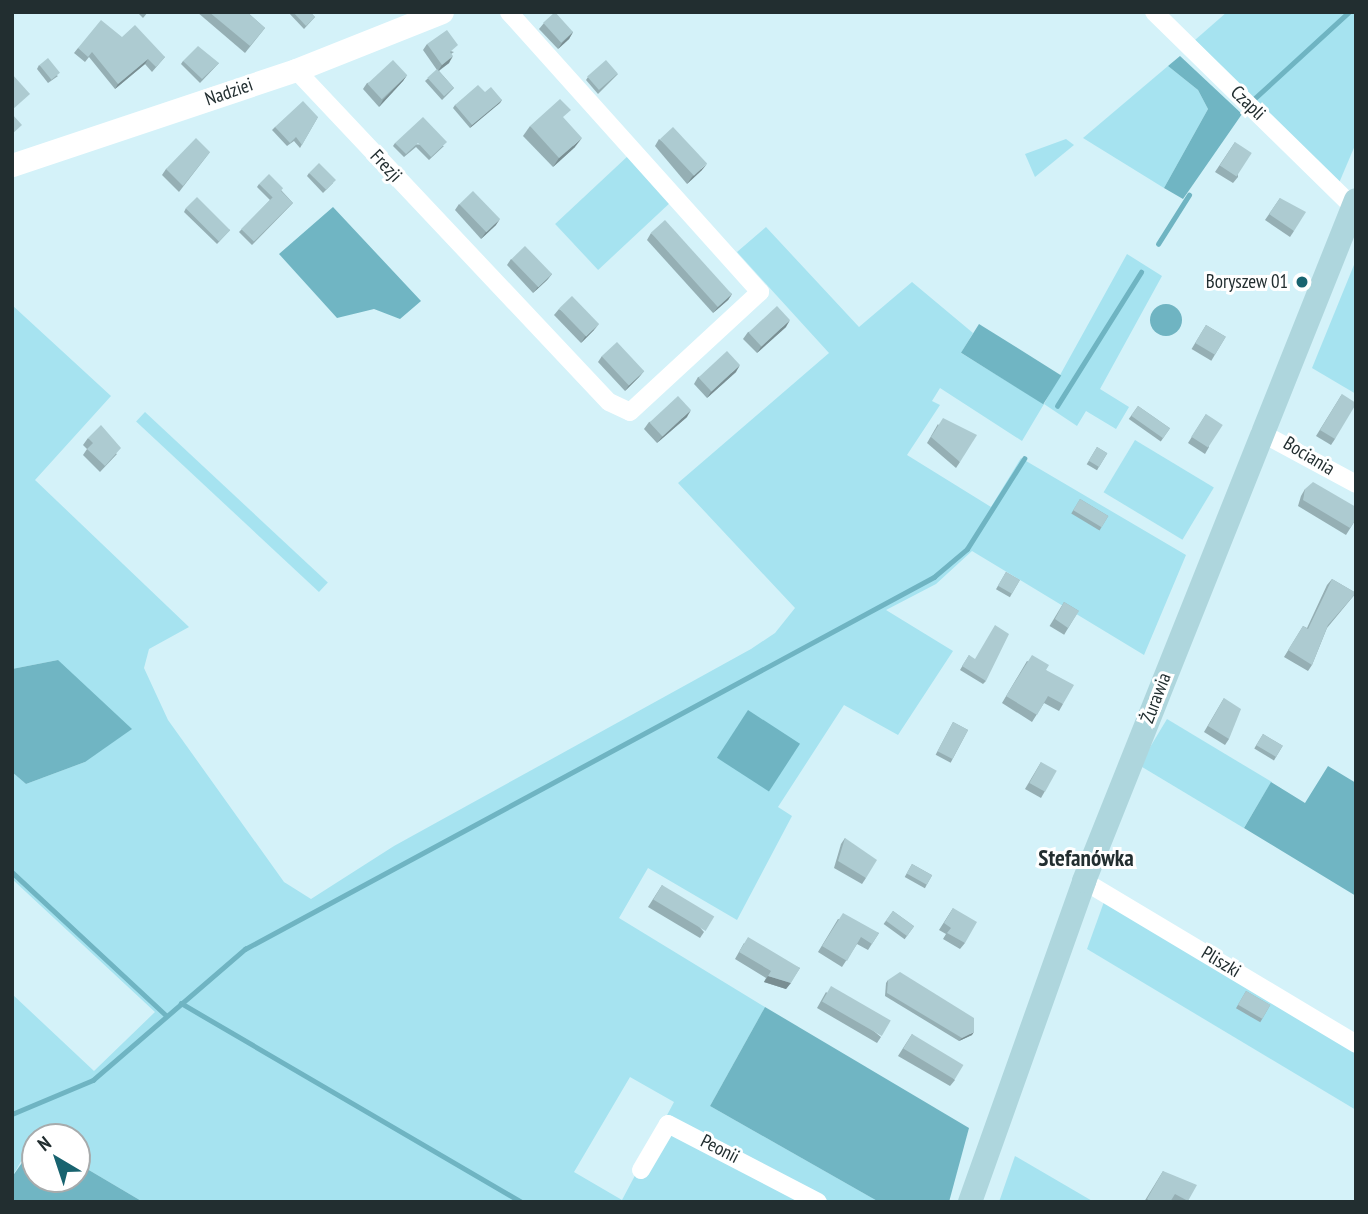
<!DOCTYPE html>
<html>
<head>
<meta charset="utf-8">
<style>
	body { margin:0 }
	#map { position:relative; width:1368px; height:1214px; overflow:hidden; background:#d4f2f9; font-family:"PT Sans Narrow",sans-serif }
	div>[style] { position:absolute }
	.green>* { inset:0; background:#a6e3f0; transform-origin:0 0 }
	.forest>* { inset:0; background:#70b5c3; transform-origin:0 0 }
	.water>* { inset:0; background:#6fb4c2; transform-origin:0 0 }
	.round { border-radius:50% }
	.stream>* { height:4.5px; margin:-2.25px; padding:0 2.25px; transform-origin:2.25px; border-radius:2.25px; background:#6fb4c2 }
	.minor>* { height:18px; margin:-9px; padding:0 9px; transform-origin:9px; border-radius:9px; background:#fff }
	.tertiary>* { height:23px; margin:-11.5px; padding:0 11.5px; transform-origin:11.5px; border-radius:11.5px; background:#fff }
	.secondary>* { height:24px; margin:-12px; padding:0 12px; transform-origin:12px; border-radius:12px; background:#aed6dd }
	.wall>* { inset:0; background:#95afb4; transform-origin:0 0 }
	.shaded-wall>* { inset:0; background:#798e92 }
	.building>* { inset:0; background:#adcbd1; transform-origin:0 0 }
	.dots>* { width:19px; height:19px; translate:-50% -50%; box-sizing:border-box; border:4px solid #fff; border-radius:50% }
	span { translate:-50% -50%; white-space:nowrap; text-align:center; line-height:1.15; -webkit-text-stroke:6px #fff; paint-order:stroke }
	.street-label { font-size:19px; color:#222e30 }
	.poi-label { font-size:19px; color:#222e30 }
	.right { translate:-100% -50%; text-align:right }
	.quarter-label { font-size:23px; color:#222e30; font-weight:700 }
	.frame { position:absolute; inset:0; border:14px solid #222e30; pointer-events:none }
	.north { position:absolute; left:21px; top:1123px; width:70px; height:70px; box-sizing:border-box; background:#fff; border:2px solid #a7abac; border-radius:50%; rotate:321deg; font-size:19px; font-weight:700; line-height:28px; text-align:center; color:#222e30 }
	.north::after { content:''; display:block; margin:auto; width:24px; height:32px; background:#18636f; clip-path:polygon(50% 0,100% 100%,50% 72%,0 100%) }
</style>
</head>
<body>
<div id="map">
	<div class="green">
		<i style="clip-path:polygon(1227px 12px,1356px 12px,1356px 143px,1339px 183px,1195px 40px)"></i>
		<i style="clip-path:polygon(1168px 66px,1198px 90px,1208px 109px,1164px 188px,1083px 138px)"></i>
		<i style="clip-path:polygon(1066px 139px,1074px 145px,1035px 177px,1025px 154px)"></i>
		<i style="left:629px;top:155px;width:63px;height:101px;rotate:47deg"></i>
		<i style="clip-path:polygon(evenodd,766px 227px,859px 327px,912px 282px,973px 333px,961px 353px,1044px 404px,1127px 254px,1162px 276px,1100px 389px,1129px 407px,1116px 429px,1086px 411px,1077px 426px,1044px 404px,1022px 441px,940px 388px,932px 401px,940px 405px,907px 455px,991px 507px,1021px 458px,1186px 555px,1144px 655px,972px 551px,936px 584px,886px 610px,953px 651px,898px 735px,844px 705px,778px 807px,792px 816px,737px 920px,648px 868px,619px 918px,765px 1007px,710px 1106px,879px 1202px,143px 1202px,77px 1163px,77px 1137px,35px 1137px,12px 1177px,12px 994px,94px 1071px,155px 1012px,12px 879px,12px 772px,26px 784px,85px 762px,58px 660px,12px 669px,12px 305px,111px 396px,35px 480px,189px 627px,149px 649px,144px 668px,168px 720px,284px 882px,311px 899px,394px 846px,751px 649px,775px 633px,795px 608px,678px 483px,829px 353px,737px 252px,766px 227px,630px 1077px,674px 1102px,622px 1200px,574px 1172px,630px 1077px)"></i>
		<i style="clip-path:polygon(1356px 260px,1356px 394px,1312px 368px)"></i>
		<i style="left:145px;top:412px;width:250px;height:13px;rotate:43deg"></i>
		<i style="left:1135px;top:440px;width:92px;height:61px;rotate:31deg"></i>
		<i style="left:1167px;top:719px;width:122px;height:54px;rotate:31deg"></i>
		<i style="clip-path:polygon(1105px 899px,1356px 1051px,1356px 1110px,1087px 949px)"></i>
		<i style="clip-path:polygon(1015px 1156px,1094px 1202px,999px 1202px)"></i>
	</div>
	<div class="forest">
		<i style="clip-path:polygon(1180px 56px,1242px 114px,1183px 199px,1164px 188px,1208px 109px,1198px 90px,1168px 66px)"></i>
		<i style="clip-path:polygon(333px 207px,421px 301px,400px 319px,374px 309px,337px 318px,279px 254px)"></i>
		<i style="left:979px;top:324px;width:97px;height:34px;rotate:32deg"></i>
		<i style="clip-path:polygon(58px 660px,132px 729px,85px 762px,26px 784px,12px 772px,12px 669px)"></i>
		<i style="clip-path:polygon(1328px 766px,1356px 783px,1356px 896px,1244px 828px,1271px 782px,1305px 803px)"></i>
		<i style="clip-path:polygon(765px 1007px,969px 1128px,949px 1202px,879px 1202px,710px 1106px)"></i>
		<i style="clip-path:polygon(35px 1144px,35px 1179px,77px 1179px,77px 1163px,143px 1202px,12px 1202px,12px 1177px)"></i>
	</div>
	<div class="water">
		<i class="round" style="left:1150px;top:304px;width:32px;height:32px"></i>
		<i style="left:748px;top:710px;width:62px;height:57px;rotate:33deg"></i>
	</div>
	<div class="stream">
		<i style="left:1254px;top:99px;width:129px;rotate:-42.5deg"></i>
		<i style="left:1158px;top:244px;width:58px;rotate:-57.7deg"></i>
		<i style="left:1057px;top:406px;width:158px;rotate:-57.9deg"></i>
		<i style="left:12px;top:872px;width:210px;rotate:42.9deg"></i>
		<i style="left:181px;top:1003px;width:395px;rotate:30.3deg"></i>
		<i style="left:12px;top:1114px;width:88px;rotate:-22.8deg"></i>
		<i style="left:93px;top:1080px;width:201px;rotate:-40.8deg"></i>
		<i style="left:245px;top:949px;width:783px;rotate:-28.37deg"></i>
		<i style="left:934px;top:577px;width:43px;rotate:-40.3deg"></i>
		<i style="left:967px;top:549px;width:107px;rotate:-57.7deg"></i>
	</div>
	<div class="minor">
		<i style="left:1154px;top:12px;width:279px;rotate:44.4deg"></i>
		<i style="left:296px;top:70px;width:456px;rotate:46.7deg"></i>
		<i style="left:609px;top:402px;width:23px;rotate:25deg"></i>
		<i style="left:630px;top:412px;width:177px;rotate:-42.7deg"></i>
		<i style="left:760px;top:292px;width:376px;rotate:-131.9deg"></i>
		<i style="left:1260px;top:432px;width:109px;rotate:28.4deg"></i>
		<i style="left:1084px;top:881px;width:317px;rotate:30.9deg"></i>
		<i style="left:641px;top:1170px;width:53px;rotate:-59.6deg"></i>
		<i style="left:668px;top:1124px;width:169px;rotate:27.5deg"></i>
	</div>
	<div class="tertiary">
		<i style="left:12px;top:165px;width:299px;rotate:-18.5deg"></i>
		<i style="left:296px;top:70px;width:157px;rotate:-21.7deg"></i>
	</div>
	<div class="secondary">
		<i style="left:970px;top:1202px;width:341px;rotate:-70.4deg"></i>
		<i style="left:1084px;top:881px;width:733px;rotate:-68.23deg"></i>
	</div>
	<div class="wall">
		<i style="clip-path:polygon(137px 12px,148px 12px,143px 18px)"></i>
		<i style="clip-path:polygon(197px 12px,247px 12px,265px 28px,245px 53px)"></i>
		<i style="clip-path:polygon(288px 12px,310px 12px,315px 17px,304px 29px)"></i>
		<i style="clip-path:polygon(544px 23px,573px 32px,569px 39px,558px 49px,539px 29px)"></i>
		<i style="clip-path:polygon(122px 37px,165px 57px,152px 72px,145px 64px,115px 89px,89px 57px,85px 62px,74px 53px,78px 48px)"></i>
		<i style="clip-path:polygon(427px 44px,454px 52px,451px 54px,449px 63px,439px 71px,454px 88px,442px 100px,425px 81px,437px 70px,423px 50px)"></i>
		<i style="clip-path:polygon(183px 61px,219px 63px,200px 83px,181px 64px)"></i>
		<i style="clip-path:polygon(39px 65px,58px 76px,48px 83px,37px 69px)"></i>
		<i style="clip-path:polygon(618px 74px,598px 94px,586px 80px,588px 77px)"></i>
		<i style="clip-path:polygon(407px 75px,403px 81px,379px 107px,363px 89px,367px 83px)"></i>
		<i style="clip-path:polygon(485px 92px,502px 100px,470px 128px,453px 108px,455px 105px)"></i>
		<i style="clip-path:polygon(318px 117px,300px 148px,294px 141px,287px 146px,272px 130px,275px 127px)"></i>
		<i style="clip-path:polygon(530px 126px,575px 147px,553px 167px,523px 136px)"></i>
		<i style="clip-path:polygon(659px 139px,702px 170px,687px 184px,655px 146px)"></i>
		<i style="clip-path:polygon(1235px 142px,1238px 177px,1233px 183px,1215px 172px)"></i>
		<i style="clip-path:polygon(395px 143px,444px 146px,429px 160px,416px 147px,404px 157px,393px 146px)"></i>
		<i style="clip-path:polygon(210px 152px,179px 192px,162px 175px,166px 169px)"></i>
		<i style="clip-path:polygon(309px 173px,333px 183px,323px 193px,307px 176px)"></i>
		<i style="clip-path:polygon(259px 184px,281px 190px,293px 203px,252px 245px,239px 232px,270px 200px,257px 187px)"></i>
		<i style="clip-path:polygon(1280px 198px,1294px 231px,1290px 237px,1265px 220px)"></i>
		<i style="clip-path:polygon(459px 204px,496px 225px,481px 239px,455px 210px)"></i>
		<i style="clip-path:polygon(186px 208px,230px 230px,217px 244px,184px 212px)"></i>
		<i style="clip-path:polygon(651px 233px,732px 294px,728px 300px,713px 313px,647px 240px)"></i>
		<i style="clip-path:polygon(511px 259px,552px 274px,547px 280px,533px 293px,507px 265px)"></i>
		<i style="clip-path:polygon(559px 309px,594px 330px,581px 343px,554px 315px)"></i>
		<i style="left:1206px;top:325px;width:23px;height:28px;rotate:31deg"></i>
		<i style="clip-path:polygon(786px 327px,757px 353px,743px 339px,748px 332px)"></i>
		<i style="clip-path:polygon(602px 356px,644px 371px,639px 377px,625px 391px,598px 362px)"></i>
		<i style="clip-path:polygon(736px 372px,707px 398px,694px 384px,698px 377px)"></i>
		<i style="clip-path:polygon(1342px 394px,1335px 439px,1331px 445px,1316px 436px)"></i>
		<i style="left:1138px;top:406px;width:39px;height:16px;rotate:35deg"></i>
		<i style="clip-path:polygon(1206px 414px,1209px 447px,1205px 454px,1188px 443px)"></i>
		<i style="clip-path:polygon(687px 417px,657px 443px,644px 429px,649px 422px)"></i>
		<i style="clip-path:polygon(938px 424px,960px 462px,956px 468px,927px 443px)"></i>
		<i style="clip-path:polygon(88px 438px,117px 454px,100px 472px,83px 455px,87px 449px,83px 445px)"></i>
		<i style="left:1097px;top:447px;width:12px;height:20px;rotate:31deg"></i>
		<i style="clip-path:polygon(1305px 489px,1356px 519px,1346px 535px,1298px 506px,1301px 496px)"></i>
		<i style="left:1080px;top:499px;width:33px;height:17px;rotate:31deg"></i>
		<i style="left:1006px;top:572px;width:16px;height:20px;rotate:30deg"></i>
		<i style="clip-path:polygon(1332px 579px,1356px 593px,1327px 628px,1312px 665px,1308px 671px,1284px 657px,1303px 626px,1307px 628px,1327px 585px)"></i>
		<i style="left:1064px;top:602px;width:17px;height:28px;rotate:31deg"></i>
		<i style="clip-path:polygon(969px 655px,986px 681px,983px 684px,960px 670px)"></i>
		<i style="clip-path:polygon(1027px 661px,1046px 670px,1063px 704px,1059px 711px,1044px 703px,1032px 722px,1002px 703px)"></i>
		<i style="clip-path:polygon(1224px 698px,1229px 739px,1225px 745px,1204px 732px)"></i>
		<i style="left:953px;top:722px;width:17px;height:37px;rotate:28deg"></i>
		<i style="left:1263px;top:734px;width:23px;height:17px;rotate:31deg"></i>
		<i style="clip-path:polygon(1041px 762px,1045px 791px,1041px 798px,1025px 789px)"></i>
		<i style="clip-path:polygon(845px 838px,866px 878px,862px 884px,834px 868px,841px 844px)"></i>
		<i style="left:912px;top:864px;width:23px;height:15px;rotate:29deg"></i>
		<i style="clip-path:polygon(662px 885px,704px 932px,700px 938px,648px 907px)"></i>
		<i style="clip-path:polygon(953px 908px,965px 943px,960px 949px,943px 939px,946px 934px,939px 930px)"></i>
		<i style="left:893px;top:911px;width:26px;height:16px;rotate:36deg"></i>
		<i style="clip-path:polygon(838px 919px,879px 933px,868px 950px,857px 944px,842px 967px,818px 952px)"></i>
		<i style="clip-path:polygon(744px 943px,800px 968px,786px 989px,764px 982px,766px 978px,735px 959px)"></i>
		<i style="clip-path:polygon(888px 980px,972px 1035px,959px 1041px,885px 996px,886px 983px)"></i>
		<i style="left:1246px;top:991px;width:28px;height:20px;rotate:30deg"></i>
		<i style="clip-path:polygon(826px 992px,881px 1037px,877px 1043px,817px 1008px)"></i>
		<i style="clip-path:polygon(912px 1034px,955px 1080px,950px 1086px,898px 1056px)"></i>
		<i style="clip-path:polygon(1163px 1171px,1188px 1201px,1187px 1202px,1144px 1202px)"></i>
	</div>
	<div class="shaded-wall">
		<i style="clip-path:polygon(573px 32px,569px 39px,558px 49px,562px 43px)"></i>
		<i style="clip-path:polygon(453px 56px,449px 63px,438px 71px,442px 65px)"></i>
		<i style="clip-path:polygon(148px 59px,145px 64px,115px 89px,118px 84px)"></i>
		<i style="clip-path:polygon(407px 75px,403px 81px,379px 107px,383px 100px)"></i>
		<i style="clip-path:polygon(502px 100px,500px 103px,470px 128px,472px 125px)"></i>
		<i style="clip-path:polygon(582px 138px,575px 147px,553px 167px,559px 158px)"></i>
		<i style="clip-path:polygon(707px 164px,702px 170px,687px 184px,692px 177px)"></i>
		<i style="clip-path:polygon(500px 219px,496px 225px,481px 239px,486px 232px)"></i>
		<i style="clip-path:polygon(552px 274px,547px 280px,533px 293px,538px 287px)"></i>
		<i style="clip-path:polygon(732px 294px,728px 300px,713px 313px,718px 307px)"></i>
		<i style="clip-path:polygon(790px 320px,786px 327px,757px 353px,761px 347px)"></i>
		<i style="clip-path:polygon(599px 324px,594px 330px,581px 343px,585px 337px)"></i>
		<i style="clip-path:polygon(740px 365px,736px 372px,707px 398px,711px 392px)"></i>
		<i style="clip-path:polygon(644px 371px,639px 377px,625px 391px,630px 384px)"></i>
		<i style="clip-path:polygon(691px 410px,687px 417px,657px 443px,662px 437px)"></i>
		<i style="clip-path:polygon(768px 976px,791px 983px,786px 989px,764px 982px)"></i>
		<i style="clip-path:polygon(974px 1032px,972px 1035px,959px 1041px,962px 1038px)"></i>
	</div>
	<div class="building">
		<i style="clip-path:polygon(209px 12px,247px 12px,265px 28px,250px 46px)"></i>
		<i style="clip-path:polygon(293px 12px,310px 12px,315px 17px,306px 26px)"></i>
		<i style="left:555px;top:12px;width:27px;height:16px;rotate:48deg"></i>
		<i style="clip-path:polygon(101px 20px,122px 37px,135px 25px,165px 57px,156px 67px,148px 59px,118px 84px,92px 52px,88px 57px,78px 48px)"></i>
		<i style="clip-path:polygon(447px 30px,458px 45px,450px 52px,453px 56px,442px 65px,427px 44px)"></i>
		<i style="clip-path:polygon(198px 46px,219px 63px,202px 79px,183px 61px)"></i>
		<i style="left:48px;top:58px;width:19px;height:11px;rotate:51deg"></i>
		<i style="left:393px;top:60px;width:21px;height:35px;rotate:47deg"></i>
		<i style="left:606px;top:60px;width:18px;height:25px;rotate:49deg"></i>
		<i style="left:437px;top:69px;width:25px;height:13px;rotate:48deg"></i>
		<i style="clip-path:polygon(12px 74px,30px 94px,12px 110px)"></i>
		<i style="clip-path:polygon(478px 85px,485px 92px,491px 87px,502px 100px,472px 125px,455px 105px)"></i>
		<i style="clip-path:polygon(560px 99px,571px 110px,563px 117px,582px 138px,559px 158px,530px 126px)"></i>
		<i style="clip-path:polygon(303px 101px,318px 117px,302px 145px,296px 137px,290px 143px,275px 127px)"></i>
		<i style="clip-path:polygon(12px 114px,22px 125px,12px 134px)"></i>
		<i style="clip-path:polygon(423px 117px,447px 142px,431px 157px,418px 143px,406px 154px,395px 143px)"></i>
		<i style="left:673px;top:127px;width:50px;height:18px;rotate:47deg"></i>
		<i style="clip-path:polygon(196px 138px,210px 152px,183px 186px,166px 169px)"></i>
		<i style="left:1235px;top:142px;width:20px;height:28px;rotate:33deg"></i>
		<i style="left:319px;top:163px;width:24px;height:14px;rotate:45deg"></i>
		<i style="left:269px;top:174px;width:20px;height:14px;rotate:45deg"></i>
		<i style="left:280px;top:190px;width:18px;height:55px;rotate:45deg"></i>
		<i style="left:473px;top:191px;width:39px;height:19px;rotate:46deg"></i>
		<i style="left:197px;top:197px;width:47px;height:16px;rotate:45deg"></i>
		<i style="clip-path:polygon(1280px 198px,1306px 212px,1294px 231px,1269px 214px)"></i>
		<i style="left:665px;top:220px;width:100px;height:19px;rotate:48deg"></i>
		<i style="left:525px;top:246px;width:39px;height:19px;rotate:46deg"></i>
		<i style="left:572px;top:296px;width:39px;height:18px;rotate:46deg"></i>
		<i style="left:777px;top:306px;width:19px;height:39px;rotate:47deg"></i>
		<i style="left:1206px;top:325px;width:23px;height:21px;rotate:31deg"></i>
		<i style="left:617px;top:342px;width:40px;height:21px;rotate:47deg"></i>
		<i style="left:727px;top:351px;width:19px;height:39px;rotate:47deg"></i>
		<i style="clip-path:polygon(1342px 394px,1356px 403px,1356px 404px,1335px 439px,1320px 430px)"></i>
		<i style="left:678px;top:396px;width:19px;height:39px;rotate:47deg"></i>
		<i style="left:1138px;top:406px;width:39px;height:12px;rotate:35deg"></i>
		<i style="left:1206px;top:414px;width:20px;height:27px;rotate:33deg"></i>
		<i style="clip-path:polygon(943px 418px,977px 435px,960px 462px,931px 437px)"></i>
		<i style="clip-path:polygon(101px 425px,121px 448px,105px 466px,87px 449px,93px 443px,88px 438px)"></i>
		<i style="left:1097px;top:447px;width:12px;height:16px;rotate:31deg"></i>
		<i style="clip-path:polygon(1313px 482px,1356px 507px,1356px 519px,1350px 528px,1303px 500px,1305px 489px)"></i>
		<i style="left:1080px;top:499px;width:33px;height:13px;rotate:31deg"></i>
		<i style="left:1006px;top:572px;width:16px;height:16px;rotate:30deg"></i>
		<i style="clip-path:polygon(1332px 579px,1356px 593px,1328px 625px,1312px 665px,1288px 650px,1303px 626px,1308px 629px)"></i>
		<i style="clip-path:polygon(1064px 602px,1079px 611px,1068px 628px,1055px 619px)"></i>
		<i style="clip-path:polygon(995px 625px,1009px 634px,986px 681px,962px 666px,969px 655px,975px 659px)"></i>
		<i style="clip-path:polygon(1032px 655px,1049px 665px,1046px 670px,1074px 685px,1063px 704px,1048px 696px,1037px 715px,1006px 696px)"></i>
		<i style="clip-path:polygon(1224px 698px,1241px 709px,1229px 739px,1208px 726px)"></i>
		<i style="left:953px;top:722px;width:17px;height:33px;rotate:28deg"></i>
		<i style="left:1263px;top:734px;width:23px;height:13px;rotate:31deg"></i>
		<i style="left:1041px;top:762px;width:18px;height:24px;rotate:29deg"></i>
		<i style="clip-path:polygon(845px 838px,877px 860px,866px 878px,838px 861px)"></i>
		<i style="left:912px;top:864px;width:23px;height:11px;rotate:29deg"></i>
		<i style="left:662px;top:885px;width:61px;height:17px;rotate:31deg"></i>
		<i style="clip-path:polygon(953px 908px,977px 922px,965px 943px,947px 933px,951px 928px,944px 923px)"></i>
		<i style="left:893px;top:911px;width:26px;height:12px;rotate:36deg"></i>
		<i style="clip-path:polygon(843px 913px,879px 933px,872px 944px,861px 937px,847px 961px,822px 946px)"></i>
		<i style="clip-path:polygon(748px 937px,800px 968px,791px 983px,768px 976px,771px 971px,739px 952px)"></i>
		<i style="clip-path:polygon(900px 972px,974px 1018px,974px 1032px,962px 1038px,887px 993px,888px 980px)"></i>
		<i style="left:831px;top:986px;width:69px;height:18px;rotate:30deg"></i>
		<i style="left:1246px;top:991px;width:28px;height:16px;rotate:30deg"></i>
		<i style="left:912px;top:1034px;width:60px;height:17px;rotate:31deg"></i>
		<i style="clip-path:polygon(1163px 1171px,1197px 1185px,1188px 1201px,1175px 1194px,1170px 1202px,1151px 1202px,1147px 1199px)"></i>
	</div>
	<div class="dots">
		<i style="left:1302px;top:282px;background:#18636f"></i>
	</div>
	<div class="street-label">
		<span style="left:229px;top:92px;rotate:-19deg">Nadziei</span>
		<span style="left:1248px;top:103px;rotate:44deg">Czapli</span>
		<span style="left:386px;top:166px;rotate:47deg">Frezji</span>
		<span style="left:1309px;top:456px;rotate:31deg">Bociania</span>
		<span style="left:1156px;top:698px;rotate:-69deg">Żurawia</span>
		<span style="left:1221px;top:962px;rotate:31deg">Pliszki</span>
		<span style="left:720px;top:1149px;rotate:27deg">Peonii</span>
	</div>
	<div class="poi-label">
		<span class="right" style="left:1288px;top:282px">Boryszew 01</span>
	</div>
	<div class="quarter-label">
		<span style="left:1086px;top:858px">Stefanówka</span>
	</div>
	<div class="frame"></div>
	<div class="north">N</div>
</div>
</body>
</html>
